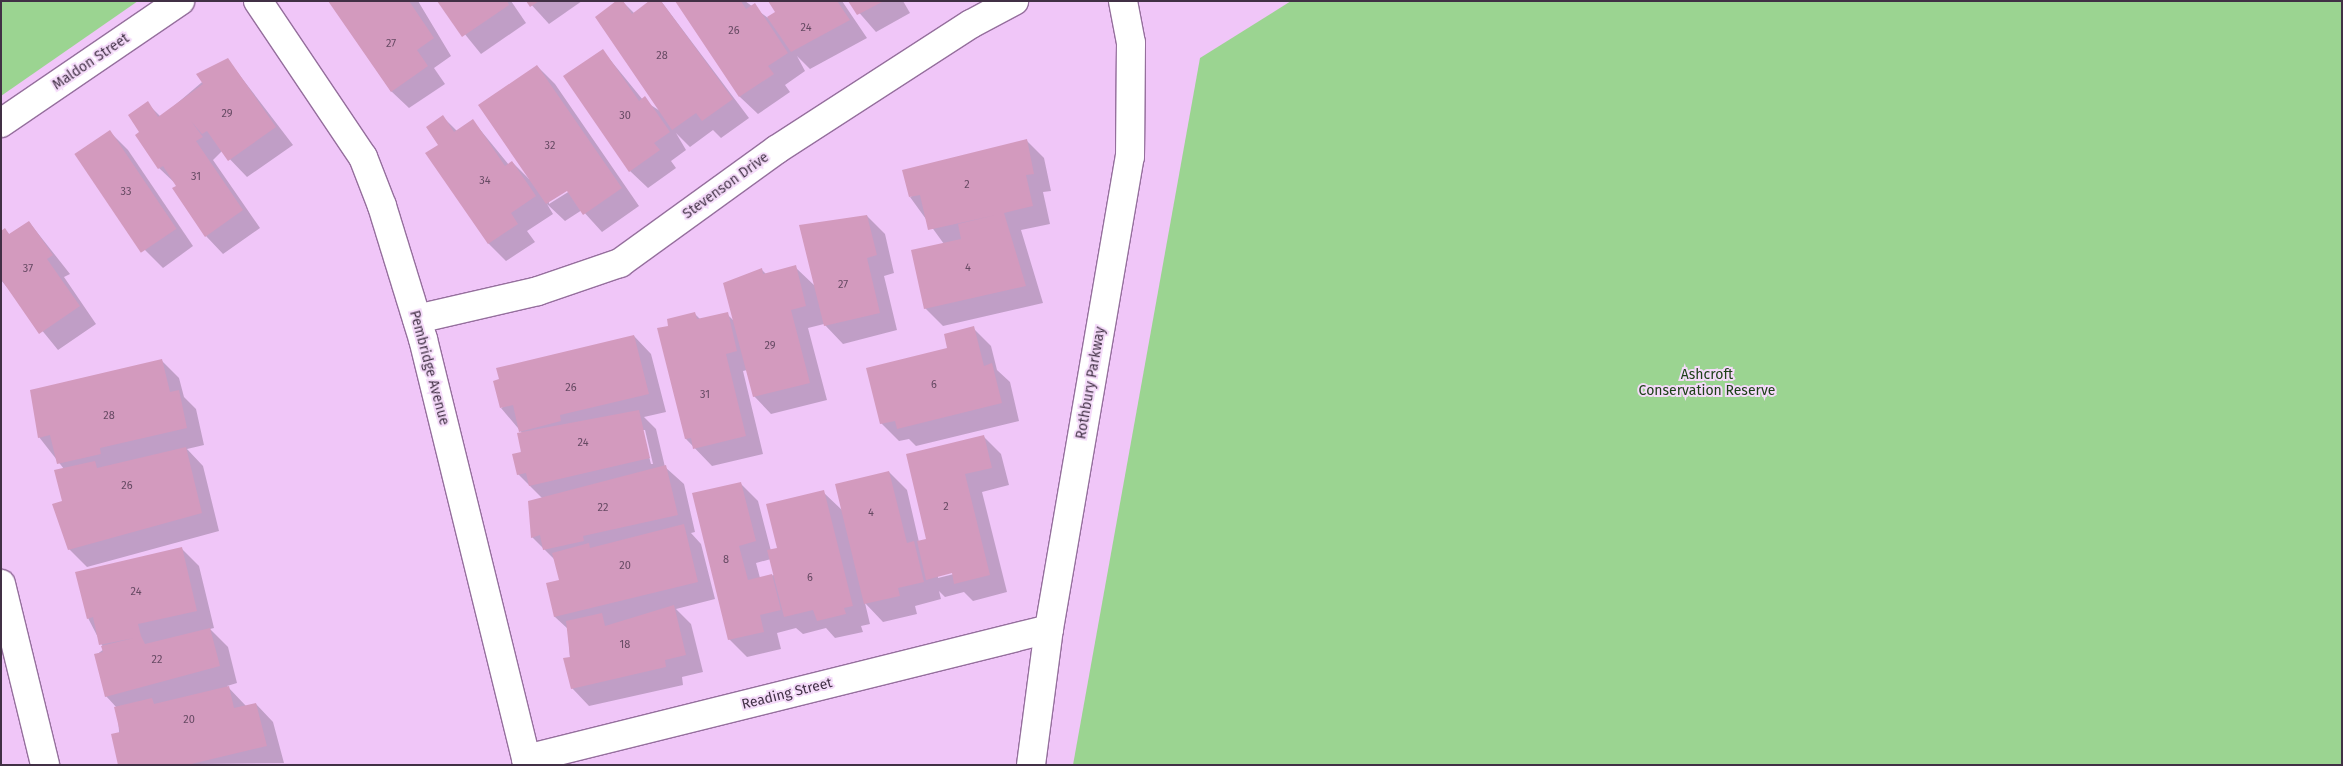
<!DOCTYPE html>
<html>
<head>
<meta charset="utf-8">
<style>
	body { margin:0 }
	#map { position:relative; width:2343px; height:766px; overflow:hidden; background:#f0c6f8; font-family:"Fira Sans",sans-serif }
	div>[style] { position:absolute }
	.green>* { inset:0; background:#9bd491 }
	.shadow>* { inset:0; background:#0003 }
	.building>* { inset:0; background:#d39abe; transform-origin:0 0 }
	.roads { filter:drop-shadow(1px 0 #956f9d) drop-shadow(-1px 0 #956f9d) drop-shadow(0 1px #956f9d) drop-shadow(0 -1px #956f9d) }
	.minor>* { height:28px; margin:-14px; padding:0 14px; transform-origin:14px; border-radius:14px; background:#fff }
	span { translate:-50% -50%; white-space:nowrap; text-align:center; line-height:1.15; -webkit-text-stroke:4px #f4daf9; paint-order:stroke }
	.number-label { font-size:11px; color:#664a63 }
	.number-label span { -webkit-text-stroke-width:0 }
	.street-label { font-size:14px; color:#413045 }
	.park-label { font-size:14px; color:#1d4018 }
	.frame { position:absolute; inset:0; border:2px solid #413045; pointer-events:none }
</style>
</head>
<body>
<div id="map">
	<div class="green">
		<i style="clip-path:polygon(1px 1px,138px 1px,1px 96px)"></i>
		<i style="clip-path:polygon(1291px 1px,2342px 1px,2342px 765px,1073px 765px,1200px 58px)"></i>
	</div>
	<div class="shadow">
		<i style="clip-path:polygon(329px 1px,418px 1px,451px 56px,434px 68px,445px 84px,409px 108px,391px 91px)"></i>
		<i style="clip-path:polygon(438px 1px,511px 1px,526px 23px,481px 54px)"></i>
		<i style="clip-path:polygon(528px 1px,582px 1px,549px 24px)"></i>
		<i style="clip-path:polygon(622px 1px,634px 13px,661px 1px,749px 118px,721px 138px,713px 130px,690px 147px,676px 133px,686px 150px,671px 161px,676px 168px,648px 188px,630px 171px,603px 51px,643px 100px,660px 111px)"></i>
		<i style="clip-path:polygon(676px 1px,745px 1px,768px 18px,777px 12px,770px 1px,842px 1px,867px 38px,810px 69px,797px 56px,805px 71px,785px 85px,790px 92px,758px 114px,740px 97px)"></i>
		<i style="clip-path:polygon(849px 1px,903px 1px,910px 13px,876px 32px)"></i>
		<i style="clip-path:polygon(228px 60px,293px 145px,247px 177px,222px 151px,213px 160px,260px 228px,223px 254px,206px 236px,178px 186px,159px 168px,141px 132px,147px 103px,161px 117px)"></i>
		<i style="clip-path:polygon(evenodd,537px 66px,555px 84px,639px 206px,602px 232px,582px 210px,565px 221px,547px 204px,553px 214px,527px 231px,535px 242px,506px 261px,489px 244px,427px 153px,440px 145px,443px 117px,458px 132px,473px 121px,509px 165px,512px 162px,529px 179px,537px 66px,571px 186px,573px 189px,549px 204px,549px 201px,571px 186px)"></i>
		<i style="clip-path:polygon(110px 132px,128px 150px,193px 246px,163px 268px,145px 250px)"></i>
		<i style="clip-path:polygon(1026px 140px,1044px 158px,1051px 191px,1043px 192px,1050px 224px,1021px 230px,1043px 303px,943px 326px,925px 308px,944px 244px,910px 197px)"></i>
		<i style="clip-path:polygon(867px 216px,885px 234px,894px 273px,884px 276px,897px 330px,843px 344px,824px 324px,808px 328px,827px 400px,771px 414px,754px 396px,747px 370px,743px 371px,763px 454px,712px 466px,686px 439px,670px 327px,695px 314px,701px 320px,727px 314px,734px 321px,762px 270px,766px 274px,795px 267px,815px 286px,800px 226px)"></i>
		<i style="clip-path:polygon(29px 222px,70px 274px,64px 277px,96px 324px,58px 350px,1px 280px,1px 233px,5px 230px,10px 235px)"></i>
		<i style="clip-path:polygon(973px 328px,991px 346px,997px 370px,1010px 382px,1019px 421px,916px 446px,909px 439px,899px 441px,881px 423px)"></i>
		<i style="clip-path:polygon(evenodd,634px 336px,651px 354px,666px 412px,644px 417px,656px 429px,665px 467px,684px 484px,695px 532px,691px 533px,701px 544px,715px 599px,676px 609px,691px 624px,703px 672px,682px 677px,683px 685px,589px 706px,572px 688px,568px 629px,555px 617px,547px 584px,561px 581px,555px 560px,532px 537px,543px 499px,518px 474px,523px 434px,501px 408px,634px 336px,642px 430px,645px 430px,653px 464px,651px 464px,642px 430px)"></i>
		<i style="clip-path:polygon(162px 361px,179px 378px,184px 397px,196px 409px,204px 445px,187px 449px,203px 466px,219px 531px,87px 567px,69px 549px,64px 469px,39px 437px)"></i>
		<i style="clip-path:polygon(evenodd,983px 436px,1001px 454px,1009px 485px,982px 492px,1007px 592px,973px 601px,964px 592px,945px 597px,939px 591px,941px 599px,915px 606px,917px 614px,883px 622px,865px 603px,870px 624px,861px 626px,863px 632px,835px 638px,826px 628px,803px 634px,796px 628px,777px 633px,781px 649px,747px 657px,729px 639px,740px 483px,758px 501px,771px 551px,779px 549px,823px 492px,843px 511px,889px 472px,907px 490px,919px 542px,928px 540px,983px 436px,771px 559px,774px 575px,760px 578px,756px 563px,771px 559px,983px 436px,957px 571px,958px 573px,938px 578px,938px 576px,957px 571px)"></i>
		<i style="clip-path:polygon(181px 548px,199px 566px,214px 628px,210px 629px,228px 647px,237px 683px,227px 686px,246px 706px,256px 704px,273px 722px,284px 763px,122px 765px,117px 708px,106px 696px,96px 655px,104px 649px,88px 618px)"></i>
	</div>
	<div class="building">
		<i style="clip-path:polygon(328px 1px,409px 1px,434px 38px,417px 50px,428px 66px,391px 92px)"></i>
		<i style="clip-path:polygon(437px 1px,507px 1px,509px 5px,462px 37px)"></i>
		<i style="clip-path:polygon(526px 1px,539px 1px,530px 7px)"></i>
		<i style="clip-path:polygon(616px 1px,623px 1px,632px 14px,649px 1px,661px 1px,733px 99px,702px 121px,696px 113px,672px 130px,595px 17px)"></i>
		<i style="clip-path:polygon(675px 1px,741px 1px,746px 9px,755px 3px,788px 53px,768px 66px,774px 74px,739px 97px)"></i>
		<i style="clip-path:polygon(768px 1px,837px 1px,850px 20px,791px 52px,767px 17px,775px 12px)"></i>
		<i style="clip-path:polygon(848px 1px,884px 1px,857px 15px)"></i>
		<i style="clip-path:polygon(603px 49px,639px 101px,645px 96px,670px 132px,654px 143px,660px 150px,629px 172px,563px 76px)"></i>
		<i style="clip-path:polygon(228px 58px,276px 127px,228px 161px,207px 131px,202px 134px,191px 121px,203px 137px,196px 141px,243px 210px,205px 237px,172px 188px,176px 186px,163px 166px,158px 169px,135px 135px,139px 132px,128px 115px,148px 101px,158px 117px,203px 84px,196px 74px)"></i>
		<i style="clip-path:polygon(537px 65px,622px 188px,583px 215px,567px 191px,546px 204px,478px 105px)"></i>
		<i style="clip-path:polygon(443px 115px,454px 132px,473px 119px,505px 166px,512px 161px,536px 196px,511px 213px,518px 224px,488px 244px,425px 153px,438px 145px,426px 127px)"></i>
		<i style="left:110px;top:130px;width:119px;height:43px;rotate:56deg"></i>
		<i style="clip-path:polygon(1027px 139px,1034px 174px,1026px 175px,1033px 206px,1004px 213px,1026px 286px,924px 309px,911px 250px,961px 239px,958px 224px,996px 215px,928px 230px,920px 195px,909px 197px,902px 170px)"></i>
		<i style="clip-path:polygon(867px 215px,877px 255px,867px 258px,880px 313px,824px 326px,799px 225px)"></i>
		<i style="clip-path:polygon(29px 221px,53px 255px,47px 259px,80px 306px,39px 334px,1px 279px,1px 231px,5px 228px,9px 234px)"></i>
		<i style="clip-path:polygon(796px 265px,806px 306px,791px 310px,810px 383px,753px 397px,723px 283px,762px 268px,763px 274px)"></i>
		<i style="clip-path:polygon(695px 312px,697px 319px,728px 312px,737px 351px,726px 354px,746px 436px,693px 449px,691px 438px,685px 439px,657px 328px,668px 326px,667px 319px)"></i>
		<i style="clip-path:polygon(974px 326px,984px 366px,992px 363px,1002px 403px,897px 429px,895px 421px,880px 424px,866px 368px,947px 348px,944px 334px)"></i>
		<i style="clip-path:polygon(634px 335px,649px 394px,560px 415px,561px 421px,519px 432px,513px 405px,500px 408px,493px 381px,499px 379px,496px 368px)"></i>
		<i style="clip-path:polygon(162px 359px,170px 392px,179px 390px,187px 428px,100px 448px,101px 454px,57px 464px,50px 435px,38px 438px,30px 390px)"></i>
		<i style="clip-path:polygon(639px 410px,650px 458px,529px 486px,526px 473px,517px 475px,512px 454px,521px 452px,517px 433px)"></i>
		<i style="clip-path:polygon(984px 435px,992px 468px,965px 474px,990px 575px,954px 584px,952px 573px,926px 580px,917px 541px,926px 539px,906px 454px)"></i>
		<i style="clip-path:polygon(186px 447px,202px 513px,68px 550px,52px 504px,62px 501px,54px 470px,95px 461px,97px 468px)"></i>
		<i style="clip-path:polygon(666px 465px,678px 515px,583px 536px,584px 541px,543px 550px,540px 535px,531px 538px,528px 501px)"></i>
		<i style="clip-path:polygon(889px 471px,907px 543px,914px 541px,924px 582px,898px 588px,900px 596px,864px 604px,835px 484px)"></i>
		<i style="clip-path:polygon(741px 482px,756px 541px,739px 546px,748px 580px,772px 574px,781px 610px,760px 615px,764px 632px,728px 640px,692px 493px)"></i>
		<i style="clip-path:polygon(824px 490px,853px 606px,844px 608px,846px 614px,817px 621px,813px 610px,784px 617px,767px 550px,777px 548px,766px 504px)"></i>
		<i style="clip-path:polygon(684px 524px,698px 582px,554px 617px,546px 583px,559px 580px,552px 553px,589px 543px,590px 548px)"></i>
		<i style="clip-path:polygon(182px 547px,197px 611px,138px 624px,141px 636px,145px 644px,210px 628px,220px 666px,105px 697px,94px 654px,103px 652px,101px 646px,134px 638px,99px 645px,93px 617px,87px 619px,75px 572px)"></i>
		<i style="clip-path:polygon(674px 605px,686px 655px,665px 660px,666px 667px,571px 689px,563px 658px,570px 657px,566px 621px,602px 613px,605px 626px)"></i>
		<i style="clip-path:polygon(229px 686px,234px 708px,256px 703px,267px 746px,187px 765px,118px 765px,111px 734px,120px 732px,114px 707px,152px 698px,154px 704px)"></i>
	</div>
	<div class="roads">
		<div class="minor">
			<i style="left:258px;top:1px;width:188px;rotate:56.1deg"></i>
			<i style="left:363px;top:157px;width:53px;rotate:68.8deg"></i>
			<i style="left:382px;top:206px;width:139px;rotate:72.9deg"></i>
			<i style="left:423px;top:339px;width:439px;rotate:76.2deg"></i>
			<i style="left:1px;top:123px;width:217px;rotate:-34.3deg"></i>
			<i style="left:417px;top:319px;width:124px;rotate:-13deg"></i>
			<i style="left:538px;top:291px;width:87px;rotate:-18.9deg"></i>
			<i style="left:620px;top:263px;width:193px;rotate:-35.9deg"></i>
			<i style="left:776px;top:150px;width:232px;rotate:-32.9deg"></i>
			<i style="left:971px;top:24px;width:49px;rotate:-28.1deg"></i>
			<i style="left:1px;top:584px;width:186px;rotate:76.3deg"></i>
			<i style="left:526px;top:759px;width:539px;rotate:-13.96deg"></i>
			<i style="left:1031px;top:765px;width:137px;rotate:-82.5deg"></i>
			<i style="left:1049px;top:629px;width:479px;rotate:-80.3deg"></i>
			<i style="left:1130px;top:157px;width:114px;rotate:-89.5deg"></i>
			<i style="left:1131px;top:43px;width:43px;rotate:-100.8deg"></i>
		</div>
	</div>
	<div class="number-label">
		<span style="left:806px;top:28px">24</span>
		<span style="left:734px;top:31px">26</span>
		<span style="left:391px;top:44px">27</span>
		<span style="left:662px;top:56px">28</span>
		<span style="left:227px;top:114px">29</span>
		<span style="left:625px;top:116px">30</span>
		<span style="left:550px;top:146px">32</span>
		<span style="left:196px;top:177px">31</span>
		<span style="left:485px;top:181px">34</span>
		<span style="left:967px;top:185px">2</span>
		<span style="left:126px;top:192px">33</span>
		<span style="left:968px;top:268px">4</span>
		<span style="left:28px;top:269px">37</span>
		<span style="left:843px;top:285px">27</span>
		<span style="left:770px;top:346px">29</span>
		<span style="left:934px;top:385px">6</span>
		<span style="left:571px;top:388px">26</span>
		<span style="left:705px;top:395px">31</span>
		<span style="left:109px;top:416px">28</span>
		<span style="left:583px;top:443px">24</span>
		<span style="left:127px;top:486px">26</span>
		<span style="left:946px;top:507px">2</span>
		<span style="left:603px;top:508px">22</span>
		<span style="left:871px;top:513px">4</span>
		<span style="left:726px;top:560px">8</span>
		<span style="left:625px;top:566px">20</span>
		<span style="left:810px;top:578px">6</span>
		<span style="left:136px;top:592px">24</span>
		<span style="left:625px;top:645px">18</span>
		<span style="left:157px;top:660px">22</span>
		<span style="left:189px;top:720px">20</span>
	</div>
	<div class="street-label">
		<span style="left:91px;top:62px;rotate:-34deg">Maldon Street</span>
		<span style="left:726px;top:186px;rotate:-36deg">Stevenson Drive</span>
		<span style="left:429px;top:368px;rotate:75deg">Pembridge Avenue</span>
		<span style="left:1091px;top:383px;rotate:-80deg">Rothbury Parkway</span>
		<span style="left:787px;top:694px;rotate:-14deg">Reading Street</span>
	</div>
	<div class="park-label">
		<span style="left:1707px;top:383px">Ashcroft<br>Conservation Reserve</span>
	</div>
	<div class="frame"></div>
</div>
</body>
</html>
